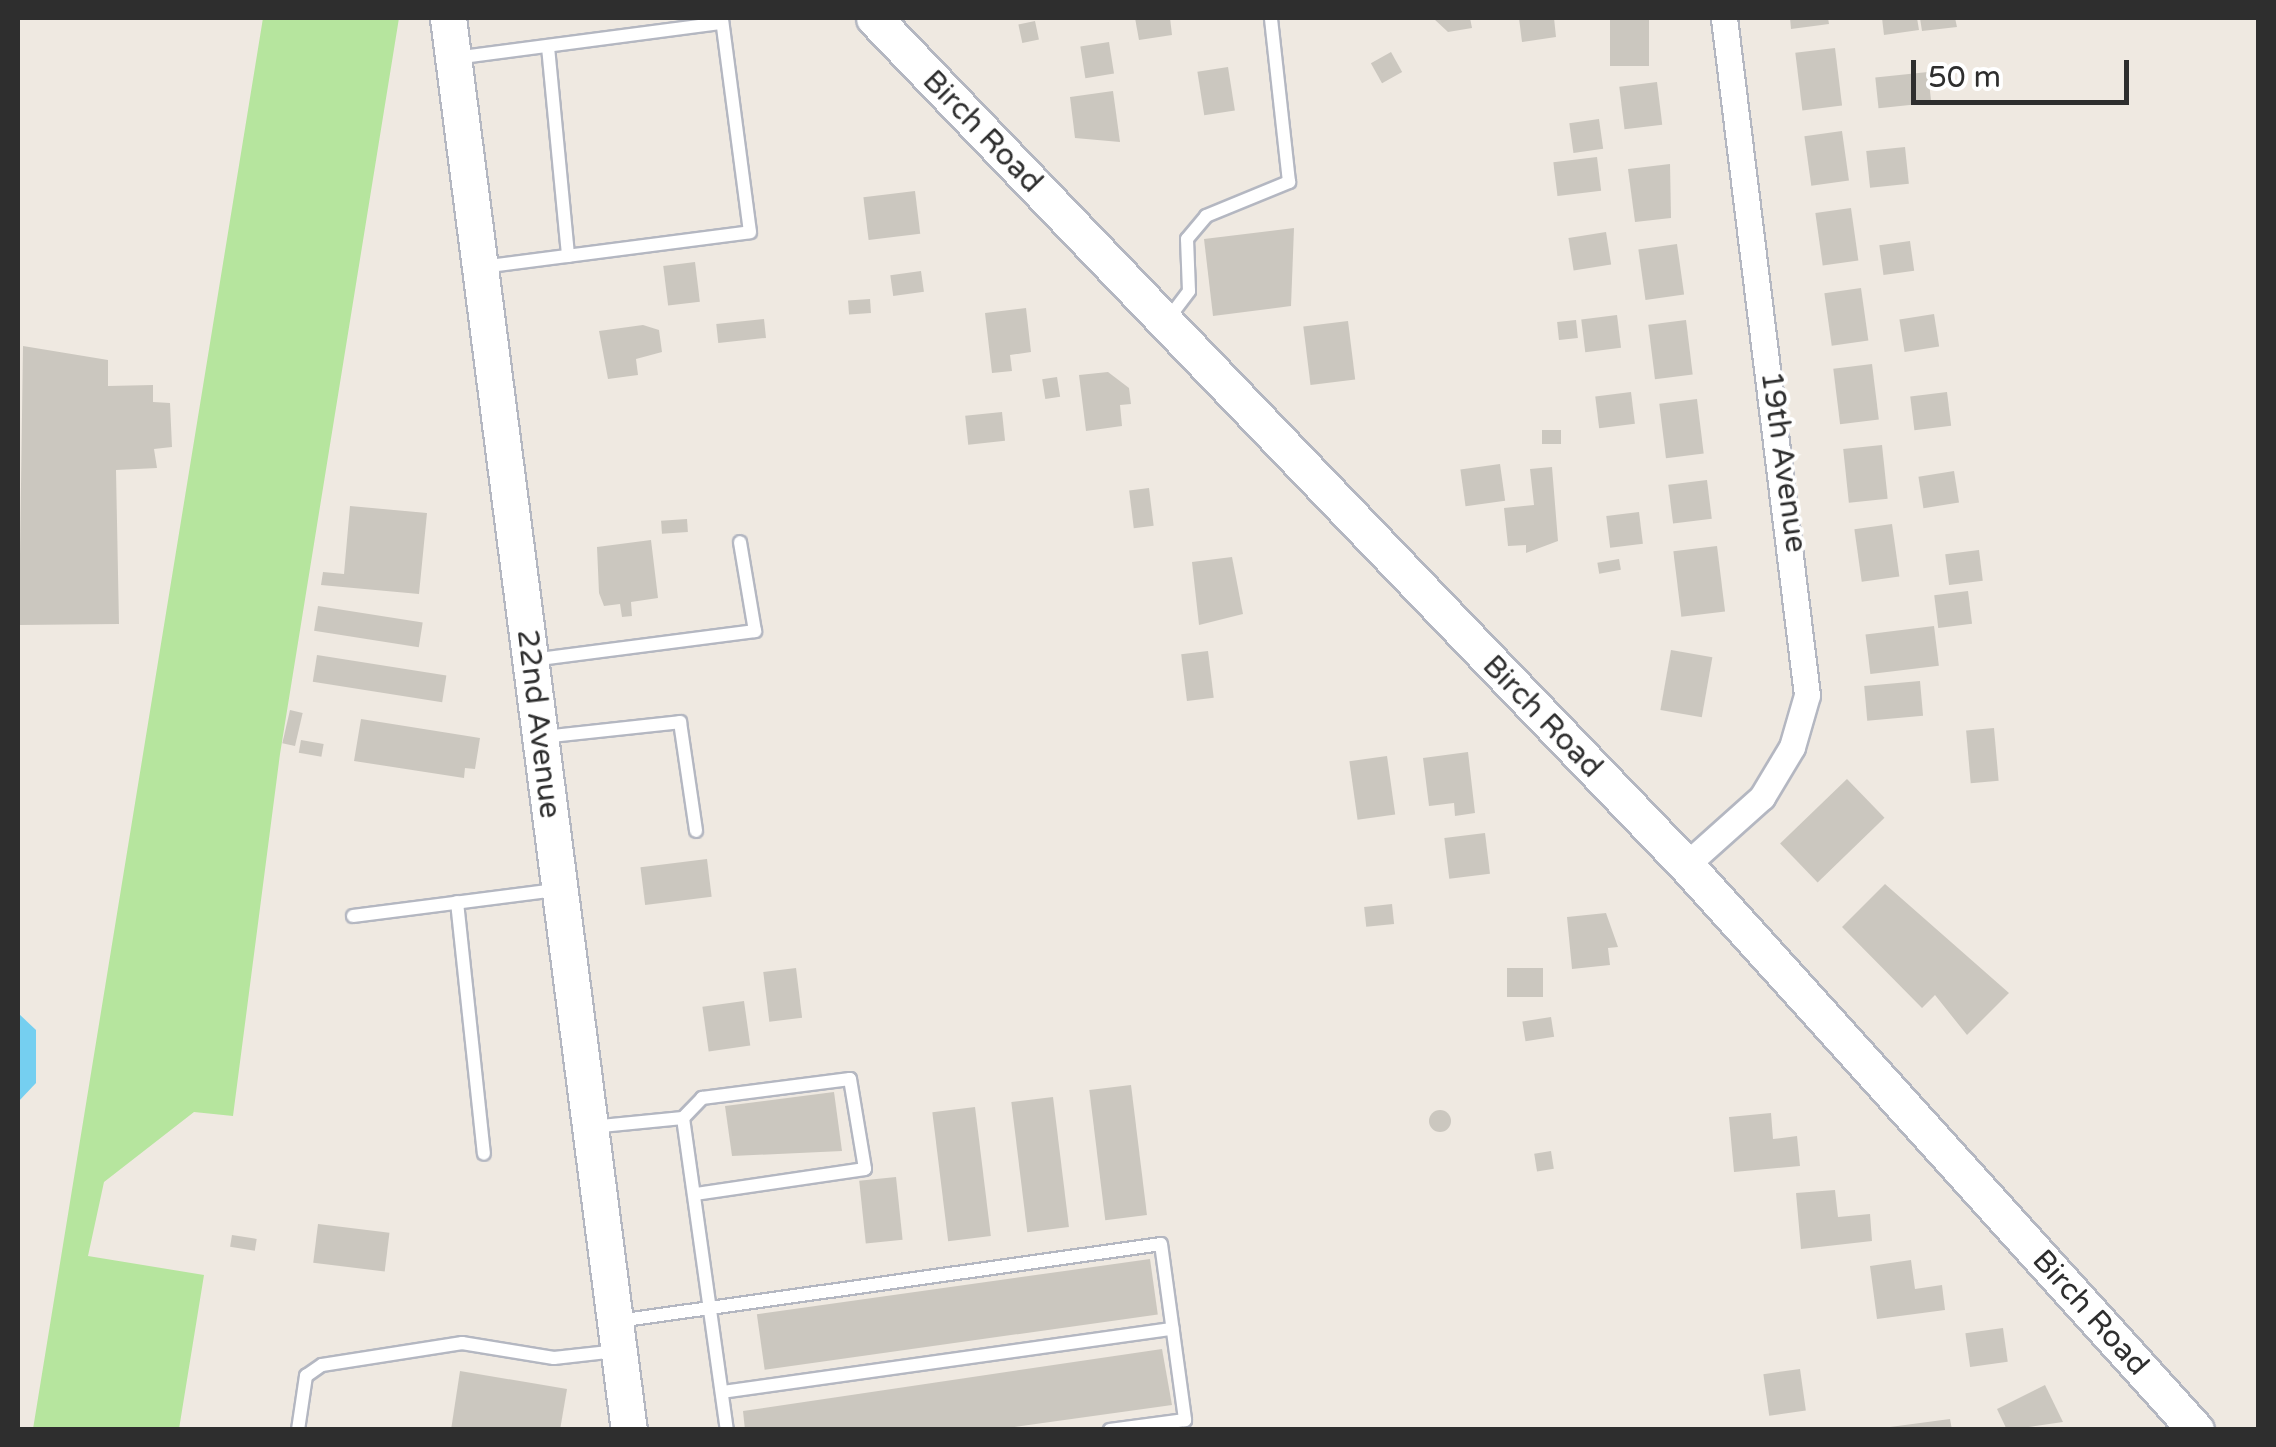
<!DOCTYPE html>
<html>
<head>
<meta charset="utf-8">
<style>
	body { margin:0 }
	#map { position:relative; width:2276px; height:1447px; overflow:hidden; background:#efe9e1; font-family:"Varela Round",sans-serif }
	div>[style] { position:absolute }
	.green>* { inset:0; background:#b6e59e }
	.water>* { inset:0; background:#75cff0 }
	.building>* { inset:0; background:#cbc7bf; transform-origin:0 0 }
	.round { border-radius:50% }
	.roads { filter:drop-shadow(2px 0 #b4b7c1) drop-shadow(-2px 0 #b4b7c1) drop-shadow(0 2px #b4b7c1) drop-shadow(0 -2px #b4b7c1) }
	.lane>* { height:12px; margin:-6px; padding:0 6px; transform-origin:6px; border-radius:6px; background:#fff }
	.street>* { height:25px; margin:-12.5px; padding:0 12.5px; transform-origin:12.5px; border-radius:12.5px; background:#fff }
	.secondary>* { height:35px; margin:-17.5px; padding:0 17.5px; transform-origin:17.5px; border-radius:17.5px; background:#fff }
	span { translate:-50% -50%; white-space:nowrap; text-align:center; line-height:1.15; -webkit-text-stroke:8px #fff; paint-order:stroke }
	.street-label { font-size:30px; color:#2e2e2e }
	.frame { position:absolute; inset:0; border:20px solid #2e2e2e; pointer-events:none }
	.scale { position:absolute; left:1911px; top:60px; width:218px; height:45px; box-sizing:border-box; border:5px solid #2e2e2e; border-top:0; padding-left:12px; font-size:30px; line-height:35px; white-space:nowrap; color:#2e2e2e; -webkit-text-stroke:8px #fff; paint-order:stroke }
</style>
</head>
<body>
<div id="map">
	<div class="green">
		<i style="clip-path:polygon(263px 18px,399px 18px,280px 754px,233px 1116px,194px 1112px,104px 1182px,88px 1256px,204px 1275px,179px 1429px,33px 1429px)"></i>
	</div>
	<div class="water">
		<i style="clip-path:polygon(18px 1013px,36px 1030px,36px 1083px,18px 1102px)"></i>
	</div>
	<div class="building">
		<i style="clip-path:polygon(1135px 18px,1170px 18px,1172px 35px,1139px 40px)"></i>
		<i style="clip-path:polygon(1433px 18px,1470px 18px,1472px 28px,1448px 32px)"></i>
		<i style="clip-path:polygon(1519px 18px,1554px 18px,1556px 37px,1522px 42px)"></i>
		<i style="left:1610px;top:18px;width:39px;height:48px"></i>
		<i style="clip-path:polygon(1790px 18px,1828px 18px,1829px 24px,1791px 29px)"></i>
		<i style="clip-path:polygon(1882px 18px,1917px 18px,1919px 30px,1884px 35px)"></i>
		<i style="clip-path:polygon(1920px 18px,1955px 18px,1957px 27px,1922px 31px)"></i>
		<i style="left:1035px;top:21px;width:19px;height:17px;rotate:78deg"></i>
		<i style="left:1109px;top:42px;width:32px;height:29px;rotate:81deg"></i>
		<i style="left:1835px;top:48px;width:58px;height:40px;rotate:83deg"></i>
		<i style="left:1391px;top:52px;width:23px;height:23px;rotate:61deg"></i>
		<i style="left:1228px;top:67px;width:44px;height:31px;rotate:81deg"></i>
		<i style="left:1928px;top:72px;width:31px;height:53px;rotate:84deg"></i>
		<i style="left:1657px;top:82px;width:43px;height:38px;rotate:83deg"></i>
		<i style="clip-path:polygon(1113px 91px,1120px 142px,1075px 138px,1070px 97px)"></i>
		<i style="left:1599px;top:119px;width:30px;height:30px;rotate:82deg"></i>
		<i style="left:1842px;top:131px;width:50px;height:38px;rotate:82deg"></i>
		<i style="left:1905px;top:147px;width:37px;height:39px;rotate:84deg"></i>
		<i style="left:1597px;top:157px;width:34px;height:44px;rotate:83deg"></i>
		<i style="clip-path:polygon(1670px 164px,1671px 218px,1635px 222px,1628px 169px)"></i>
		<i style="left:915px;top:191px;width:43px;height:52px;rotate:83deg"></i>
		<i style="left:1851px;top:208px;width:53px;height:36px;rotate:82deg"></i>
		<i style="clip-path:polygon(1294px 228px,1291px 306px,1213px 316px,1204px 239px)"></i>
		<i style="left:1606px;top:232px;width:33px;height:38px;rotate:81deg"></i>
		<i style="left:1910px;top:241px;width:30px;height:31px;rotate:82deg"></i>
		<i style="left:1677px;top:244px;width:51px;height:39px;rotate:82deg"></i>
		<i style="left:695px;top:262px;width:40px;height:32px;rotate:83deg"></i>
		<i style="left:921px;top:271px;width:21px;height:31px;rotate:82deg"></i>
		<i style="left:1861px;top:288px;width:53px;height:37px;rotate:82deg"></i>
		<i style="left:870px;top:299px;width:14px;height:22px;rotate:86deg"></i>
		<i style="clip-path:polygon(1026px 308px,1031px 352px,1010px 355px,1012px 371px,992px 373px,985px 313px)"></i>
		<i style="left:1934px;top:314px;width:33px;height:35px;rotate:81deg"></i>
		<i style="left:1617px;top:315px;width:33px;height:36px;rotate:83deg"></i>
		<i style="left:764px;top:319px;width:19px;height:48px;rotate:84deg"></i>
		<i style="left:1576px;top:320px;width:18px;height:19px;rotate:84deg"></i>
		<i style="left:1686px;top:320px;width:55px;height:38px;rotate:83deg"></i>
		<i style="left:1348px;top:321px;width:59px;height:45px;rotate:83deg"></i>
		<i style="clip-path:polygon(643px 325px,659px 330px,662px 352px,636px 359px,638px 375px,608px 379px,599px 331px)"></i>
		<i style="clip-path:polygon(23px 346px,108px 360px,108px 386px,153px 385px,153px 402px,170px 403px,172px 447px,154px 449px,157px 468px,116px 470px,119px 624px,19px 625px)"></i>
		<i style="left:1872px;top:364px;width:56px;height:39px;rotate:83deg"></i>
		<i style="clip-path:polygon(1108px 372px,1129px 388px,1131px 404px,1120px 405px,1122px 426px,1086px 431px,1079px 375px)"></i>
		<i style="left:1057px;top:377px;width:20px;height:15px;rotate:81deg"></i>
		<i style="left:1631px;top:392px;width:32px;height:36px;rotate:83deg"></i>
		<i style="left:1947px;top:392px;width:34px;height:37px;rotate:83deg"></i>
		<i style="left:1697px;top:399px;width:55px;height:38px;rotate:83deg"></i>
		<i style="left:1002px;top:412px;width:29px;height:37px;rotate:84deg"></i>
		<i style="left:1542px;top:430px;width:19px;height:14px"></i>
		<i style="left:1882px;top:445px;width:54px;height:39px;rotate:84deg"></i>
		<i style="left:1500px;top:464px;width:37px;height:40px;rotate:82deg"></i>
		<i style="clip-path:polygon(1552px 467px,1558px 541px,1526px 553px,1526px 545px,1508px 546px,1504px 508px,1534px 505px,1530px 469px)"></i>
		<i style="left:1954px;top:471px;width:32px;height:36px;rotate:81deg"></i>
		<i style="left:1707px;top:480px;width:39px;height:39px;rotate:83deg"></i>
		<i style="left:1149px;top:488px;width:38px;height:20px;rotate:83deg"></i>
		<i style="clip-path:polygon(350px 506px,427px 513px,419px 594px,321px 585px,323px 572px,344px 574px)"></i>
		<i style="left:1639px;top:512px;width:32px;height:33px;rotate:83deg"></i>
		<i style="left:687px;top:519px;width:13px;height:26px;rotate:86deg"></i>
		<i style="left:1892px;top:524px;width:53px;height:38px;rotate:82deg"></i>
		<i style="clip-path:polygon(651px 540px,658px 598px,631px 602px,632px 616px,622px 617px,620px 604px,604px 606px,599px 593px,597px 547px)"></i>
		<i style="left:1717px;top:546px;width:66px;height:44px;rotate:83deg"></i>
		<i style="left:1979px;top:550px;width:31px;height:34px;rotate:83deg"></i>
		<i style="clip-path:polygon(1232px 557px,1243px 614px,1199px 625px,1192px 562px)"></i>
		<i style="left:1619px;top:559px;width:11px;height:22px;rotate:80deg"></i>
		<i style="left:1968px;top:591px;width:33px;height:34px;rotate:83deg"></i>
		<i style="left:318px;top:606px;width:106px;height:25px;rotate:9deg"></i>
		<i style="left:1934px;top:626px;width:40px;height:69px;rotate:83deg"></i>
		<i style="left:1671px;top:650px;width:42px;height:61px;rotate:10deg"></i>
		<i style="left:1208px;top:651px;width:47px;height:27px;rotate:83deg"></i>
		<i style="left:317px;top:655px;width:131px;height:27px;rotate:9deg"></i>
		<i style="left:1920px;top:681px;width:35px;height:56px;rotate:85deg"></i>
		<i style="left:290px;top:710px;width:13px;height:34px;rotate:13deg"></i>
		<i style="clip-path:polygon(361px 719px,480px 738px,475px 769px,465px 768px,464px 778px,354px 761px)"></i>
		<i style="left:1994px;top:728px;width:53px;height:28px;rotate:85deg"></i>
		<i style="left:301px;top:740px;width:23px;height:13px;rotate:10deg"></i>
		<i style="clip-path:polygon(1468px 752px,1475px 813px,1455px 816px,1454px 803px,1429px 806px,1423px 758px)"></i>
		<i style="left:1387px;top:756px;width:59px;height:38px;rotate:82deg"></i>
		<i style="left:1847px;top:779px;width:54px;height:93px;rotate:46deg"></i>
		<i style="left:1485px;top:833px;width:41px;height:41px;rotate:83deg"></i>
		<i style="left:707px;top:859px;width:38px;height:67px;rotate:83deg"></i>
		<i style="clip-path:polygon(1885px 884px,2009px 993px,1967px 1035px,1935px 995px,1922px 1008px,1842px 927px)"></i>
		<i style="left:1392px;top:904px;width:20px;height:28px;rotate:84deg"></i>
		<i style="clip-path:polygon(1606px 913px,1618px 947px,1608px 948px,1610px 965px,1572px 969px,1567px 917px)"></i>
		<i style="left:796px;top:968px;width:50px;height:33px;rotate:83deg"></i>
		<i style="left:1507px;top:968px;width:36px;height:29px"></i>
		<i style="left:744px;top:1001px;width:45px;height:42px;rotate:82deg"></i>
		<i style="left:1551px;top:1017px;width:20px;height:29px;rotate:81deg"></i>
		<i style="left:1131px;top:1085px;width:131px;height:42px;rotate:83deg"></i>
		<i style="clip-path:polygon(834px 1092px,842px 1151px,732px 1156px,725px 1106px)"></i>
		<i style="left:1053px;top:1097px;width:131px;height:42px;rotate:83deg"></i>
		<i style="left:975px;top:1107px;width:130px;height:43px;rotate:83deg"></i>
		<i class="round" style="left:1429px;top:1110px;width:22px;height:22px"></i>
		<i style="clip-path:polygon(1771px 1113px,1773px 1139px,1797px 1136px,1800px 1166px,1734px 1172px,1729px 1117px)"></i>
		<i style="left:1551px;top:1151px;width:18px;height:17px;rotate:81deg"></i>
		<i style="left:896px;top:1177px;width:63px;height:37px;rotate:84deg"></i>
		<i style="clip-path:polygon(1835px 1190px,1838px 1217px,1870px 1214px,1872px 1241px,1801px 1249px,1796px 1193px)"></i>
		<i style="left:318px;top:1224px;width:72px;height:39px;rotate:7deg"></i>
		<i style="left:232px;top:1235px;width:25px;height:12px;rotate:9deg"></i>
		<i style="left:1150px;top:1259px;width:56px;height:397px;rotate:82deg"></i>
		<i style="clip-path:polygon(1911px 1260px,1915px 1289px,1942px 1285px,1945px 1310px,1877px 1319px,1870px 1266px)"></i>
		<i style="left:2003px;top:1328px;width:34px;height:38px;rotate:82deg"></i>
		<i style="clip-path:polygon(1162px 1349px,1172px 1405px,993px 1430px,745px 1430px,743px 1411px)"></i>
		<i style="left:1800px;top:1369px;width:42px;height:37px;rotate:82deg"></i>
		<i style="clip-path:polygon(460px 1371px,567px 1389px,560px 1430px,451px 1430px)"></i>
		<i style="clip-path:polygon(2045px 1385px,2063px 1422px,2007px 1430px,1997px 1409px)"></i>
		<i style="clip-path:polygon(1950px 1419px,1952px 1430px,1890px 1430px,1890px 1427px)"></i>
	</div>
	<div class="roads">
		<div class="lane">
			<i style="left:548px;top:47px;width:210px;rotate:84.5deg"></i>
			<i style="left:455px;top:58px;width:269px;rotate:-7.5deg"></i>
			<i style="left:482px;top:267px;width:270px;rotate:-7.4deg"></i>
			<i style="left:750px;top:232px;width:216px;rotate:-97.5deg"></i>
			<i style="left:1168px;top:319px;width:35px;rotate:-53deg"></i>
			<i style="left:1189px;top:291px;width:52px;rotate:-92.2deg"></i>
			<i style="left:1187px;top:239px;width:30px;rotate:-50deg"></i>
			<i style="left:1206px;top:216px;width:90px;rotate:-22.3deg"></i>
			<i style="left:1289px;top:182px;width:165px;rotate:-96.3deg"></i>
			<i style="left:532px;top:660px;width:225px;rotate:-7.4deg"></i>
			<i style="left:755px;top:631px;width:90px;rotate:-99.6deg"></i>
			<i style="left:543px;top:737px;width:138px;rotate:-6.2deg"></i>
			<i style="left:680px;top:722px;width:110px;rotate:81.6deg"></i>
			<i style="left:457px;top:902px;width:253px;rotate:83.9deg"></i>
			<i style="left:353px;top:916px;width:206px;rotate:-7.3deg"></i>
			<i style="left:683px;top:1118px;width:28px;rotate:-46deg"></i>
			<i style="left:702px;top:1098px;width:149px;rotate:-7.3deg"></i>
			<i style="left:850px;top:1079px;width:91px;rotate:80.5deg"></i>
			<i style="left:865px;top:1169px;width:172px;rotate:171.6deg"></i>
			<i style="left:591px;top:1127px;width:92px;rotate:-5.6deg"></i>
			<i style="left:683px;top:1118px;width:315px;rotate:82deg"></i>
			<i style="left:618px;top:1321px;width:548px;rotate:-8.07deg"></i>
			<i style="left:1161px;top:1244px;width:178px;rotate:82.2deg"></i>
			<i style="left:1185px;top:1420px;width:76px;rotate:172.4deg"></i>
			<i style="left:722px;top:1392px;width:455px;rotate:-8deg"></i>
			<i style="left:298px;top:1430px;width:55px;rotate:-81.6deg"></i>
			<i style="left:306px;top:1376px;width:19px;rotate:-35deg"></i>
			<i style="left:322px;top:1365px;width:142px;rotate:-8.9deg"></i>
			<i style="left:462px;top:1343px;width:93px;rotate:9.3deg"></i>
			<i style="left:554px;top:1358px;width:62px;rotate:-6.4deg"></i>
		</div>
		<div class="street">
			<i style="left:1686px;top:865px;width:102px;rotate:-41.8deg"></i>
			<i style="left:1762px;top:797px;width:58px;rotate:-59deg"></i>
			<i style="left:1792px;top:747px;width:54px;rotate:-73.9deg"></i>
			<i style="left:1807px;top:695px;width:682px;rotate:-96.99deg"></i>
		</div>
		<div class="secondary">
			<i style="left:448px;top:18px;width:1424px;rotate:82.7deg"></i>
			<i style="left:874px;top:18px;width:1173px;rotate:46.21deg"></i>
			<i style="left:1686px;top:865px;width:761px;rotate:47.93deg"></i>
		</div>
	</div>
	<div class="street-label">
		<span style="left:982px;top:132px;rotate:46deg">Birch Road</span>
		<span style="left:1783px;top:462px;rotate:82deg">19th Avenue</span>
		<span style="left:1542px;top:717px;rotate:46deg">Birch Road</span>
		<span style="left:538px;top:724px;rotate:83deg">22nd Avenue</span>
		<span style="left:2090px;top:1313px;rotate:48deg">Birch Road</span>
	</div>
	<div class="frame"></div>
	<div class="scale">50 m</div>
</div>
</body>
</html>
